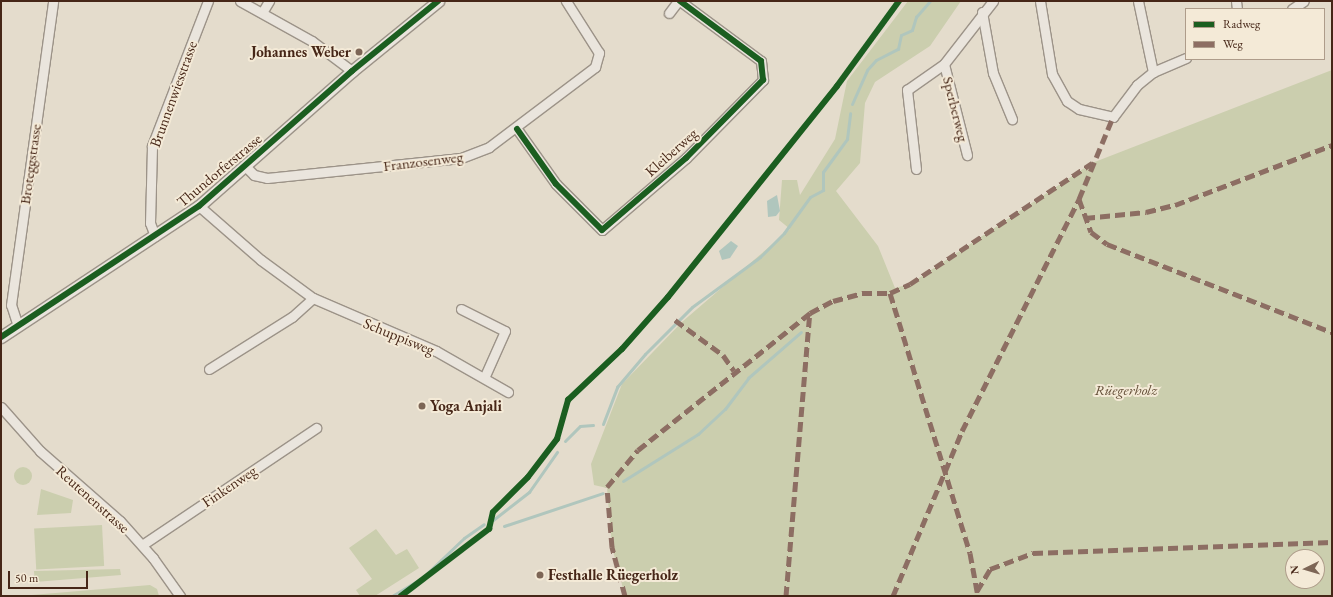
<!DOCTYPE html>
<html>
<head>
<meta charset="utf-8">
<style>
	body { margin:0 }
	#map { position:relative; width:1333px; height:597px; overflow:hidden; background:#e4dccc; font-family:"EB Garamond",serif }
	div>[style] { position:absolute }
	.green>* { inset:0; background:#cbceae; transform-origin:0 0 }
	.round { border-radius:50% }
	.water>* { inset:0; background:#b0c6bd }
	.stream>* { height:3px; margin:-1.5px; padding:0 1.5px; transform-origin:1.5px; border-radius:1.5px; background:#b0c6bd }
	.roads { filter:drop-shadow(1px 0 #9c9388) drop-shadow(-1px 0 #9c9388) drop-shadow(0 1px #9c9388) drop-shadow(0 -1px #9c9388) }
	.minor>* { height:9px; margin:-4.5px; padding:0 4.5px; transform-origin:4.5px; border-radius:4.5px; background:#eae5dd }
	.tertiary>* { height:11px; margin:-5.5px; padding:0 5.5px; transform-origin:5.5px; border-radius:5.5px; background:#eae5dd }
	.quiet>* { height:5px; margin-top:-2.5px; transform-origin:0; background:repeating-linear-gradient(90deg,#8d6e63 0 10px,transparent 0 15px) }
	.cycleway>* { height:6px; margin:-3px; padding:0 3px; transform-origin:3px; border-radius:3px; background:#1b5e20 }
	.dots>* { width:11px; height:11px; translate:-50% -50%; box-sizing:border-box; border:2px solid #f4ead7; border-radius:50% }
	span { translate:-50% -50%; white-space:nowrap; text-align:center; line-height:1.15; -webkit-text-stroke:4px #f4ead7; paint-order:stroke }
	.poi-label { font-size:15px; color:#462617; font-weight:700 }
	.right { translate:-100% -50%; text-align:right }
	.left { translate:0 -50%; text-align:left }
	.street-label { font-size:15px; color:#462617 }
	.park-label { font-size:15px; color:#624d36; font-style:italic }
	.frame { position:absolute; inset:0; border:2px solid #462617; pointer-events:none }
	.legend { position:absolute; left:1185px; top:8px; width:140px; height:52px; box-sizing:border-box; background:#f4ead7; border:1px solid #ae9c8a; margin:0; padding:5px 7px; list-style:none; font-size:12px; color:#462617 }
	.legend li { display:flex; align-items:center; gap:8px; height:20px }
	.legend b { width:20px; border:1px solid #ae9c8a }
	.north { position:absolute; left:1285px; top:549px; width:40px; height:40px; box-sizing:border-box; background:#f4ead7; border:1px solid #ae9c8a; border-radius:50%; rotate:265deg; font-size:11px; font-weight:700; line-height:16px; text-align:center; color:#462617 }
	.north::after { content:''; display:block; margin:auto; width:14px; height:18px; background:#7d6656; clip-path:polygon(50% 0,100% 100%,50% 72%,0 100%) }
	.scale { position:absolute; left:8px; top:571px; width:80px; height:18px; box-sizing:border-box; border:2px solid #462617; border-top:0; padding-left:5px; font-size:12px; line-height:14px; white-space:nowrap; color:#462617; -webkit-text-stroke:3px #f4ead7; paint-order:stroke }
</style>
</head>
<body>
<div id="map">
	<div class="green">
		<i style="clip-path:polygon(evenodd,908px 1px,961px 1px,930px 46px,875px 82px,865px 103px,860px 163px,836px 191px,878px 246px,895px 288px,910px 284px,1092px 163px,1332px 70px,1332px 596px,625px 596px,612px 547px,607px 488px,594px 485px,591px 464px,622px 384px,682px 322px,790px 229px,779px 220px,782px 180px,797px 180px,800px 195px,835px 139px,847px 81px,908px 1px,1293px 557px,1317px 557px,1317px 581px,1293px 581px,1293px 557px)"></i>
		<i class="round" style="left:14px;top:467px;width:18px;height:18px"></i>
		<i style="clip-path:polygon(41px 489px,73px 500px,71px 513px,37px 515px)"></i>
		<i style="left:102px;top:525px;width:41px;height:68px;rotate:87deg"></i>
		<i style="clip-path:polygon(376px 529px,396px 555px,407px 549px,419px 568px,375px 596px,360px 596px,356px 590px,372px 579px,349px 548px)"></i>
		<i style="clip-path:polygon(120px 569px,121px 575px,35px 582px,34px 571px)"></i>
		<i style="clip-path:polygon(150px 585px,157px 589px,159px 596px,20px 596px)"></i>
	</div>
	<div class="water">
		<i style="clip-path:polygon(777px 195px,780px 211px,776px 216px,768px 217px,767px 201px)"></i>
		<i style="clip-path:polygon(731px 241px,738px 246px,730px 258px,722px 260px,719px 251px)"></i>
	</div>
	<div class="stream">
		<i style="left:852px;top:104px;width:37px;rotate:-66deg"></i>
		<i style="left:867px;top:70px;width:13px;rotate:-48deg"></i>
		<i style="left:876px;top:60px;width:25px;rotate:-27deg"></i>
		<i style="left:898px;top:49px;width:14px;rotate:-78deg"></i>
		<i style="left:901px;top:35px;width:12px;rotate:-24deg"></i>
		<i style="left:912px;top:30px;width:14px;rotate:-73deg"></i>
		<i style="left:916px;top:17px;width:21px;rotate:-49deg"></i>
		<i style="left:603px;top:424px;width:40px;rotate:-69deg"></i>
		<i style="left:617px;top:387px;width:43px;rotate:-49.7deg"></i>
		<i style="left:645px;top:354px;width:66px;rotate:-45deg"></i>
		<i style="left:692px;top:307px;width:84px;rotate:-36.3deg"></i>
		<i style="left:760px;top:257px;width:34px;rotate:-45deg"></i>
		<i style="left:784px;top:233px;width:44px;rotate:-54.2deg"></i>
		<i style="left:810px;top:197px;width:15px;rotate:-28deg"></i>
		<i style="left:823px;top:190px;width:18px;rotate:-90deg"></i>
		<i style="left:823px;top:172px;width:41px;rotate:-54deg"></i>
		<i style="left:847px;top:139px;width:26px;rotate:-83deg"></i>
		<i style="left:565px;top:441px;width:21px;rotate:-45deg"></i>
		<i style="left:580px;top:426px;width:13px;rotate:-4deg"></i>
		<i style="left:623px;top:481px;width:89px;rotate:-32.1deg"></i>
		<i style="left:698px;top:434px;width:37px;rotate:-43deg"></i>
		<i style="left:725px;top:409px;width:39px;rotate:-53deg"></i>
		<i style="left:748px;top:378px;width:70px;rotate:-41deg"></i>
		<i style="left:493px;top:520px;width:46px;rotate:-37.9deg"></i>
		<i style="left:529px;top:492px;width:49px;rotate:-55deg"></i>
		<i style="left:504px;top:526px;width:104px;rotate:-18.4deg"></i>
		<i style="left:392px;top:596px;width:35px;rotate:-31deg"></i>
		<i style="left:422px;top:578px;width:58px;rotate:-43.6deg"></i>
		<i style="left:464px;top:538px;width:24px;rotate:-35deg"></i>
	</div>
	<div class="roads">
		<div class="minor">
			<i style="left:240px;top:1px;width:82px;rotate:29.1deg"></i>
			<i style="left:312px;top:41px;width:50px;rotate:36.9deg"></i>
			<i style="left:1040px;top:1px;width:74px;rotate:80.7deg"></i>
			<i style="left:1052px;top:74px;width:31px;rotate:61deg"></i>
			<i style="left:1067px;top:101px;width:14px;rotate:34deg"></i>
			<i style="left:1079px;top:109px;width:35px;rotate:13deg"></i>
			<i style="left:1113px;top:117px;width:40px;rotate:-53deg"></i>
			<i style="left:1137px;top:85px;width:21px;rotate:-39deg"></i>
			<i style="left:1153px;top:72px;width:36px;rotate:-23deg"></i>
			<i style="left:1138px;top:1px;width:73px;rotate:78.1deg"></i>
			<i style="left:1236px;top:1px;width:8px;rotate:83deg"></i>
			<i style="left:1292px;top:9px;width:14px;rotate:-34deg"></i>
			<i style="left:263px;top:11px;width:12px;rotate:-59deg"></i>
			<i style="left:982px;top:12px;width:62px;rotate:79.8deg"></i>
			<i style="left:993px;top:73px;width:50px;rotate:67.6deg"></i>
			<i style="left:669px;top:13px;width:15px;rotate:-53deg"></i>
			<i style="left:944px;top:64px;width:94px;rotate:75.8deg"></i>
			<i style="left:517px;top:129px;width:67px;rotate:54.7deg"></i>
			<i style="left:556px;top:184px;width:65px;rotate:45deg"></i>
			<i style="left:602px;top:230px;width:111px;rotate:-40.6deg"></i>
			<i style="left:686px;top:158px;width:110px;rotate:-45.4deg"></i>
			<i style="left:763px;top:80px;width:19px;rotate:-96deg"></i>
			<i style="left:761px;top:61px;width:101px;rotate:-143.5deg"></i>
			<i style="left:246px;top:167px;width:11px;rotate:45deg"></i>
			<i style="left:254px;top:175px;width:13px;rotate:13deg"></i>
			<i style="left:267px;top:178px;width:195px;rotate:-5.9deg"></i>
			<i style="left:461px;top:158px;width:30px;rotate:-21deg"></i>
			<i style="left:489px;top:147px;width:133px;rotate:-37deg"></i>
			<i style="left:595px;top:67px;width:15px;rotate:-74deg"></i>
			<i style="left:599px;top:53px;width:62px;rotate:-122.4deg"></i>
			<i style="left:916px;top:169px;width:80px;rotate:-96.5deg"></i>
			<i style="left:907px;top:90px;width:45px;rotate:-35.1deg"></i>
			<i style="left:944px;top:64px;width:80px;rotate:-52.1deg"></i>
			<i style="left:199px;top:206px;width:82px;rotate:41.1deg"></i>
			<i style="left:261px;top:260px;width:64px;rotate:36.2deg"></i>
			<i style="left:313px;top:298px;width:134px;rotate:23.3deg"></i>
			<i style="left:436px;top:351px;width:83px;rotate:29.7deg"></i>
			<i style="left:155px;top:236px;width:14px;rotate:-111deg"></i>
			<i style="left:150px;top:223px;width:77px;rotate:-88.5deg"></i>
			<i style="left:152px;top:146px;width:155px;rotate:-68.9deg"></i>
			<i style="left:461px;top:309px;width:49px;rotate:26.6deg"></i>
			<i style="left:505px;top:331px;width:49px;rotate:114deg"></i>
			<i style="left:18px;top:326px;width:22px;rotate:-108deg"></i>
			<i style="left:11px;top:305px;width:307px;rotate:-82.1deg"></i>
			<i style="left:209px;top:369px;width:98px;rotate:-32.1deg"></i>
			<i style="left:292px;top:317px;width:28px;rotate:-42deg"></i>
			<i style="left:1px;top:407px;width:59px;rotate:48.4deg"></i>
			<i style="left:40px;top:451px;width:106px;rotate:41.2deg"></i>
			<i style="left:120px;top:521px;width:50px;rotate:48.3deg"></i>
			<i style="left:153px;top:558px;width:47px;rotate:54.6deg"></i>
			<i style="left:142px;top:545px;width:210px;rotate:-33.9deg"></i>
		</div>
		<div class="tertiary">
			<i style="left:1px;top:337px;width:237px;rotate:-33.5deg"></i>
			<i style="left:199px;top:206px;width:204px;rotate:-41.4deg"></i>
			<i style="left:352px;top:71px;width:111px;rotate:-39.1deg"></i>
		</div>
	</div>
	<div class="quiet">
		<i style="left:1079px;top:199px;width:35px;rotate:70deg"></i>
		<i style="left:1091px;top:232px;width:20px;rotate:37deg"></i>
		<i style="left:1107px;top:244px;width:242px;rotate:21.4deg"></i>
		<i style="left:1085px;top:218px;width:61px;rotate:-5.6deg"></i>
		<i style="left:1146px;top:212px;width:30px;rotate:-14deg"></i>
		<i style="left:1175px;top:205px;width:168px;rotate:-20.9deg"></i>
		<i style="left:890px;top:293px;width:272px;rotate:72.9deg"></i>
		<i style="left:970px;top:553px;width:44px;rotate:79.5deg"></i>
		<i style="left:675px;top:320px;width:59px;rotate:36.1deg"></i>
		<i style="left:723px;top:355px;width:19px;rotate:55deg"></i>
		<i style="left:977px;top:591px;width:26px;rotate:-59deg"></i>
		<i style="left:990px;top:569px;width:46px;rotate:-20.4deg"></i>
		<i style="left:1033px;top:553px;width:299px;rotate:-2.1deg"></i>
		<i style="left:625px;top:596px;width:51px;rotate:-104.9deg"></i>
		<i style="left:612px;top:547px;width:60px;rotate:-94.8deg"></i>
		<i style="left:607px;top:487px;width:48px;rotate:-50deg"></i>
		<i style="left:638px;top:450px;width:220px;rotate:-38.5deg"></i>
		<i style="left:810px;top:313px;width:26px;rotate:-28deg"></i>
		<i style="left:833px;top:301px;width:30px;rotate:-15deg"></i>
		<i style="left:862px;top:293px;width:28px"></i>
		<i style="left:890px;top:293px;width:22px;rotate:-24deg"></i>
		<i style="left:910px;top:284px;width:219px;rotate:-33.6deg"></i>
		<i style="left:786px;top:596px;width:284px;rotate:-85.2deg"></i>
		<i style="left:893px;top:596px;width:179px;rotate:-67.3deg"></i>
		<i style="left:962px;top:431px;width:260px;rotate:-63.2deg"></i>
		<i style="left:1079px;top:199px;width:89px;rotate:-67.5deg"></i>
	</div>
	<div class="cycleway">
		<i style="left:517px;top:129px;width:67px;rotate:54.7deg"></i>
		<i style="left:556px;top:184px;width:65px;rotate:45deg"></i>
		<i style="left:602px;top:230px;width:111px;rotate:-40.6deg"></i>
		<i style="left:686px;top:158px;width:110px;rotate:-45.4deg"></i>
		<i style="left:763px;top:80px;width:19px;rotate:-96deg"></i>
		<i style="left:761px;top:61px;width:101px;rotate:-143.5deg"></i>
		<i style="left:1px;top:337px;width:237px;rotate:-33.5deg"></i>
		<i style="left:199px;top:206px;width:204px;rotate:-41.4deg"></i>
		<i style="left:352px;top:71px;width:111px;rotate:-39.1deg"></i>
		<i style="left:401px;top:596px;width:111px;rotate:-37.3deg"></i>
		<i style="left:489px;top:529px;width:17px;rotate:-77deg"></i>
		<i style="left:493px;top:512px;width:49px;rotate:-45deg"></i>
		<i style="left:528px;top:477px;width:48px;rotate:-52.7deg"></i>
		<i style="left:557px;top:439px;width:41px;rotate:-74.2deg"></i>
		<i style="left:568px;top:400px;width:74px;rotate:-43.4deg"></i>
		<i style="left:622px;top:349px;width:69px;rotate:-48.5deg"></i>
		<i style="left:668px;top:297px;width:270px;rotate:-51.3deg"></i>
		<i style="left:837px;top:86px;width:105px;rotate:-53.9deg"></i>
	</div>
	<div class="dots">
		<i style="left:359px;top:52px;background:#7d6656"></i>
		<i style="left:422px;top:406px;background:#7d6656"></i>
		<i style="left:540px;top:575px;background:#7d6656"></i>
	</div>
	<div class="poi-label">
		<span class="right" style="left:351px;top:52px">Johannes Weber</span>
		<span class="left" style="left:430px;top:406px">Yoga Anjali</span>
		<span class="left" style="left:548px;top:575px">Festhalle Rüegerholz</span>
	</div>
	<div class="street-label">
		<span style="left:173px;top:94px;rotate:-70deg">Brunnenwiesstrasse</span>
		<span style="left:956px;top:109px;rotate:76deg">Sperberweg</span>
		<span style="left:671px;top:152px;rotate:-42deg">Kleiberweg</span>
		<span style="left:423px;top:161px;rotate:-7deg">Franzosenweg</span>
		<span style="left:30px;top:164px;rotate:-82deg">Broteggstrasse</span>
		<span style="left:219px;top:170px;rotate:-40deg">Thundorferstrasse</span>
		<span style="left:399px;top:336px;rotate:22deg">Schuppisweg</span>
		<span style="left:229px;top:486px;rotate:-34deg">Finkenweg</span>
		<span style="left:93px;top:499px;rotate:42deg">Reutenenstrasse</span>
	</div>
	<div class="park-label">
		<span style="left:1126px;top:390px">Rüegerholz</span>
	</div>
	<div class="frame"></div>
	<ul class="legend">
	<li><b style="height:5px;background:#1b5e20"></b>Radweg</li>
	<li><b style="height:5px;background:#8d6e63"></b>Weg</li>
	</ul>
	<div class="north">N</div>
	<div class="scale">50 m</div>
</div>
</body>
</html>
